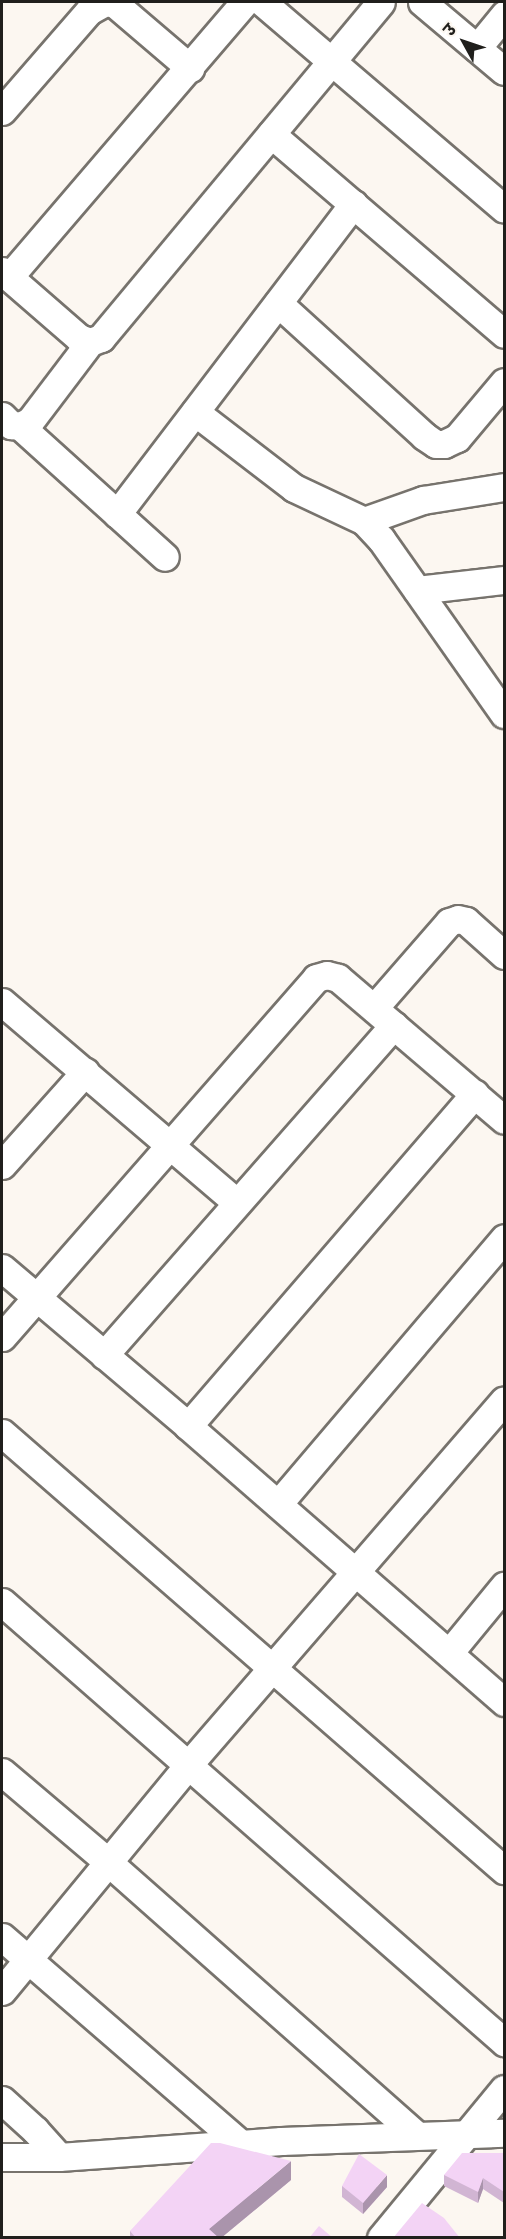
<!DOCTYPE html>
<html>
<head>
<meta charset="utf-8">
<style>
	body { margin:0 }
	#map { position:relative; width:506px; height:2239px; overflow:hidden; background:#fcf7f1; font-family:Poppins,"Noto Sans Devanagari",sans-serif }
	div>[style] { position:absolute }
	.roads { filter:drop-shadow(2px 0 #77736d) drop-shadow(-2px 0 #77736d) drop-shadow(0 2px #77736d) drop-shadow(0 -2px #77736d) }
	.minor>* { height:27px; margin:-13.5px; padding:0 13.5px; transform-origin:13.5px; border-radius:13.5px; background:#fff }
	.wall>* { inset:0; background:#d1b5d3 }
	.shaded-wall>* { inset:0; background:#aa94ac }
	.building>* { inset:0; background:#f3d3f5 }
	span { translate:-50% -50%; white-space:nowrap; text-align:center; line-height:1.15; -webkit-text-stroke:4.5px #fcf7f1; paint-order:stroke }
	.frame { position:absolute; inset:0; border:3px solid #201f1c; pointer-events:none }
	.north { position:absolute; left:434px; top:12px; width:60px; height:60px; -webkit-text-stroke:4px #fcf7f1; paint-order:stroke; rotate:310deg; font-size:16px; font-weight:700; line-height:24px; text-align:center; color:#201f1c }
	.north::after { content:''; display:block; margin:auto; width:21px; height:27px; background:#201f1c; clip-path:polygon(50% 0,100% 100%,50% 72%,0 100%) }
</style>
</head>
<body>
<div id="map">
	<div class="roads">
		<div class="minor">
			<i style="left:107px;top:2px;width:8px;rotate:14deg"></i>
			<i style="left:115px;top:4px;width:99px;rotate:40.5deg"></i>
			<i style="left:262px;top:2px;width:318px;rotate:40.5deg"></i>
			<i style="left:422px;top:2px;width:107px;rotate:40.1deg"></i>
			<i style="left:477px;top:48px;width:43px;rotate:-50.7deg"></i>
			<i style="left:2px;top:111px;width:133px;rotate:-49deg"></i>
			<i style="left:89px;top:11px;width:18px;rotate:-29deg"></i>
			<i style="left:271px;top:134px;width:307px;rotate:40.6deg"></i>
			<i style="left:2px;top:271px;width:102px;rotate:41deg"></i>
			<i style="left:79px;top:338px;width:12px;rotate:20deg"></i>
			<i style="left:90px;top:342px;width:12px;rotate:-20deg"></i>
			<i style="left:101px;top:338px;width:437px;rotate:-50.2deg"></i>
			<i style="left:9px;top:277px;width:362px;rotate:-49.4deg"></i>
			<i style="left:278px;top:303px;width:197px;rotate:42.3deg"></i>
			<i style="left:424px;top:436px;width:14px;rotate:34deg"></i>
			<i style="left:436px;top:444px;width:8px"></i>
			<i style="left:444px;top:444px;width:14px;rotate:-25deg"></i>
			<i style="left:457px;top:438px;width:73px;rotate:-50deg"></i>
			<i style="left:195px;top:412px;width:125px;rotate:37.5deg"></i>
			<i style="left:294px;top:488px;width:77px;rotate:25.2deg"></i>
			<i style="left:364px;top:521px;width:25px;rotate:47deg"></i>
			<i style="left:381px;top:539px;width:214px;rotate:54.9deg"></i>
			<i style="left:2px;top:416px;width:13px;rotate:45deg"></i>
			<i style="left:11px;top:425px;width:9px;rotate:6deg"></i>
			<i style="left:20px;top:426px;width:11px;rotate:-27deg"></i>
			<i style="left:30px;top:421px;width:99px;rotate:-52.8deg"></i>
			<i style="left:20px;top:426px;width:195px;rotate:42.1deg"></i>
			<i style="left:117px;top:514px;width:390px;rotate:-52.7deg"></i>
			<i style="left:364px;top:521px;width:63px;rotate:-19.6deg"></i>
			<i style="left:423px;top:500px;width:82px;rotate:-9.1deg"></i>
			<i style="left:417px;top:590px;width:88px;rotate:-6.6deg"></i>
			<i style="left:2px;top:1002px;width:309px;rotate:40.5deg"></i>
			<i style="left:374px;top:1008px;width:114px;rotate:-48.9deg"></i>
			<i style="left:449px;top:922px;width:9px;rotate:-18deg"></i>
			<i style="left:458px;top:919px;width:8px;rotate:14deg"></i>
			<i style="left:466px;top:921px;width:51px;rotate:41.8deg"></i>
			<i style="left:2px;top:1165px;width:125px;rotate:-48.3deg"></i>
			<i style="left:2px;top:1268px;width:244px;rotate:40.3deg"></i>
			<i style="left:188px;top:1426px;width:420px;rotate:41.1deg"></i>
			<i style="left:2px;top:1337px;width:477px;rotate:-48.8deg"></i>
			<i style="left:316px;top:978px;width:11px;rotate:-15deg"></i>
			<i style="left:327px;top:975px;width:11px;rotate:15deg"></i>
			<i style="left:338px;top:978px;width:218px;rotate:40.5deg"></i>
			<i style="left:104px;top:1355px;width:439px;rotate:-48.7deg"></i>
			<i style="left:188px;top:1426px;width:439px;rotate:-49.2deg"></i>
			<i style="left:2px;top:1433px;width:666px;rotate:41.04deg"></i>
			<i style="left:278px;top:1504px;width:349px;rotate:-49.6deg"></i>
			<i style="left:2px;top:1602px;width:668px;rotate:41.23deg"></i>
			<i style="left:449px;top:1653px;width:87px;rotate:-50.6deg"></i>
			<i style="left:2px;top:1772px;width:139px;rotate:40.3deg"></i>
			<i style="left:108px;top:1862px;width:412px;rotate:41.5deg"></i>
			<i style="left:2px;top:1937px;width:316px;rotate:40.9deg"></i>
			<i style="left:2px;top:1991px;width:294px;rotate:-50.5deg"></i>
			<i style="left:189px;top:1764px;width:481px;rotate:-49.1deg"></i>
			<i style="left:2px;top:2100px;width:45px;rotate:42.3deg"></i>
			<i style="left:35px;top:2130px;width:36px;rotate:48deg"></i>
			<i style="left:2px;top:2157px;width:57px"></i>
			<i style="left:59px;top:2157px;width:223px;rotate:-4.1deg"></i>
			<i style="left:281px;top:2141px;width:223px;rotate:-2.1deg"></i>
			<i style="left:381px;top:2238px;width:193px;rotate:-50.5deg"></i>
		</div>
	</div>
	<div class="wall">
		<i style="clip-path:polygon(504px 2153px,504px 2203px,483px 2189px,478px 2203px,444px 2186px,444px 2175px)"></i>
		<i style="clip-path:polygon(291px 2180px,221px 2238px,130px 2238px,130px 2231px)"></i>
		<i style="clip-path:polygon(342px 2186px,387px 2187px,363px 2214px,342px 2197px)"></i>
	</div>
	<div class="shaded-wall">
		<i style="clip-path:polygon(291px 2161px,291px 2180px,221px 2238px,209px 2238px,209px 2229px)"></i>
		<i style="clip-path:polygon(387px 2175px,387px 2187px,363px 2214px,363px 2203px)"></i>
		<i style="clip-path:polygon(483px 2178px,483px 2189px,478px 2203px,478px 2192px)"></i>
	</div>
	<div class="building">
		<i style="clip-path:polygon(211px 2143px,220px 2143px,291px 2161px,209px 2229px,219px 2238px,136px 2238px,130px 2231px)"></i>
		<i style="clip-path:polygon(462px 2153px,504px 2153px,504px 2192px,483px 2178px,478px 2192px,444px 2175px)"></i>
		<i style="clip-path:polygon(359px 2154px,387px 2175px,363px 2203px,342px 2186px)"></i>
		<i style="clip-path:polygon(422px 2203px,444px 2218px,460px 2238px,393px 2238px)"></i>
		<i style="clip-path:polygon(319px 2226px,333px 2238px,309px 2238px)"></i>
	</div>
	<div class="frame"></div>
	<div class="north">उ</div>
</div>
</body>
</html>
